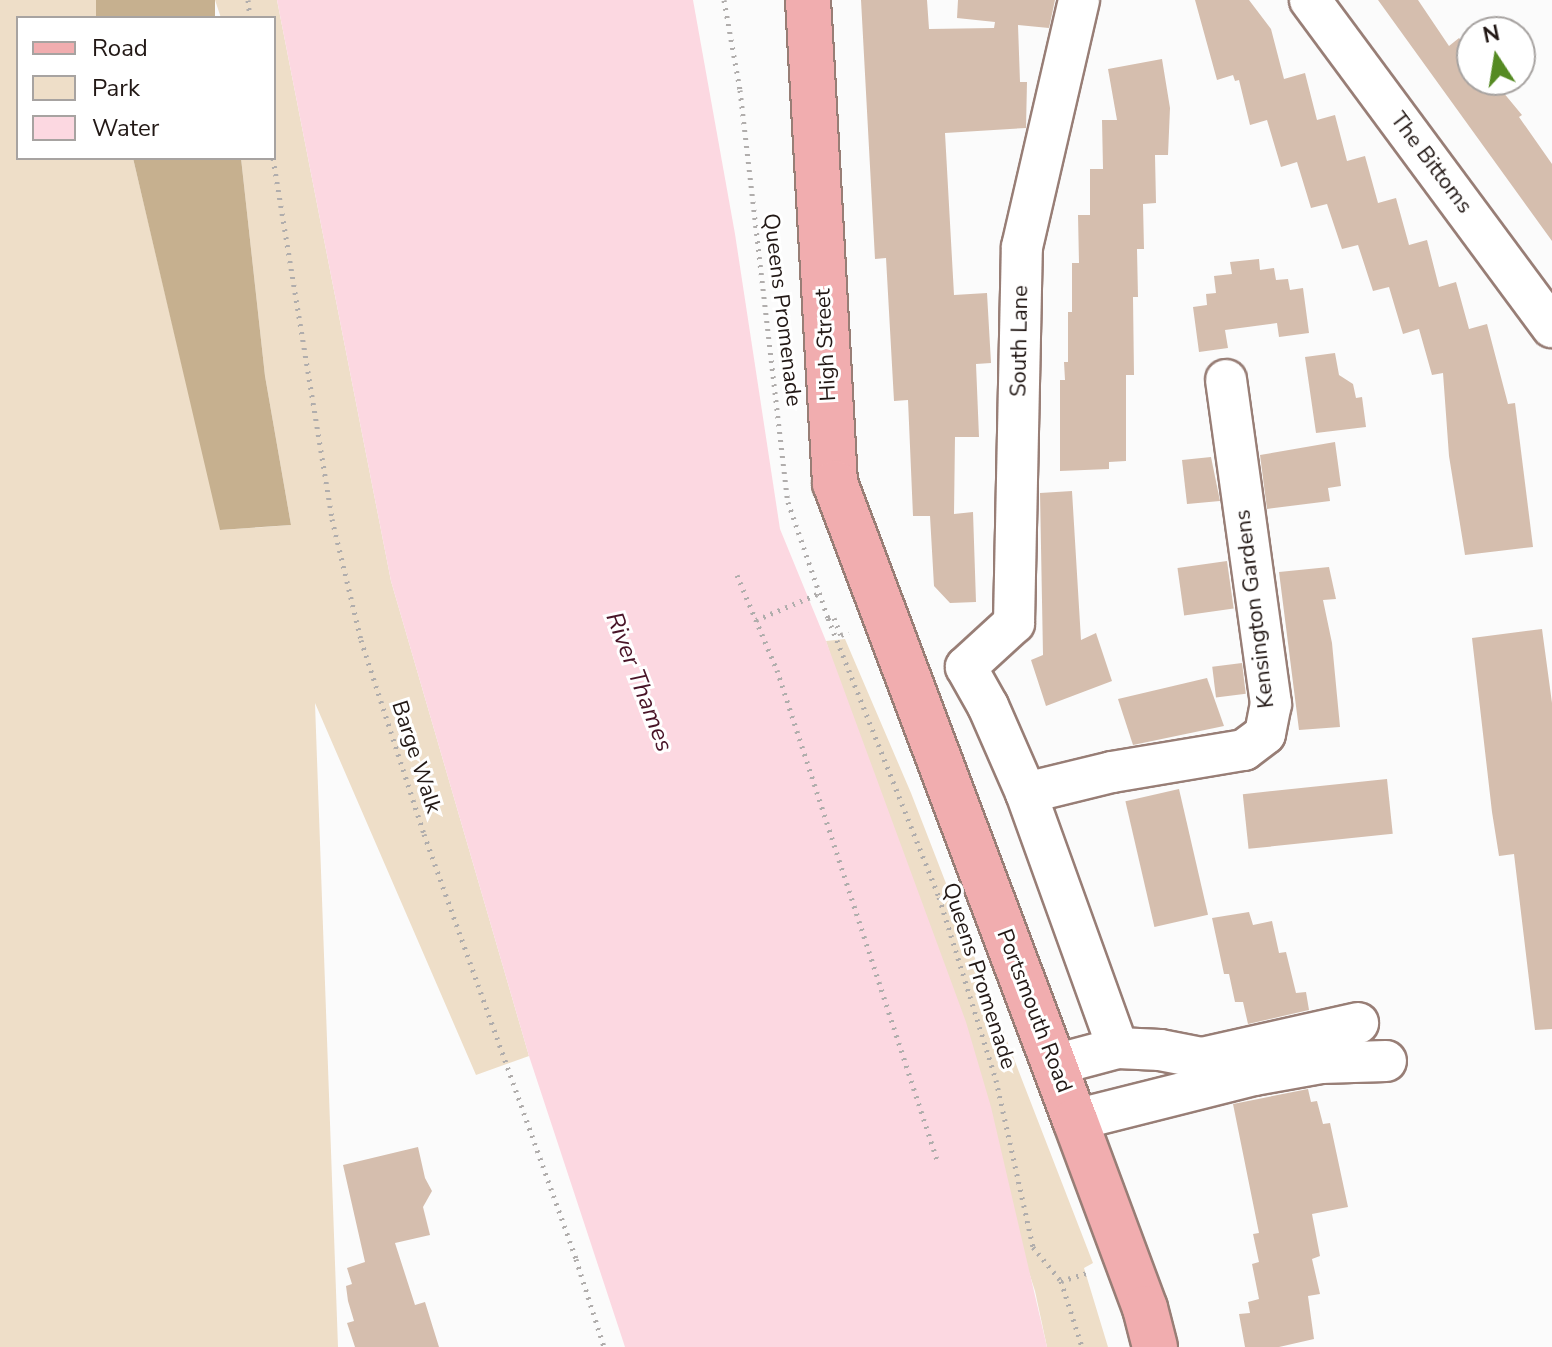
<!DOCTYPE html>
<html>
<head>
<meta charset="utf-8">
<style>
	body { margin:0 }
	#map { position:relative; width:1552px; height:1347px; overflow:hidden; background:#fbfbfb; font-family:"Nunito Sans",sans-serif }
	div>[style] { position:absolute }
	.green>* { inset:0; background:#eedec8 }
	.forest>* { inset:0; background:#c6b08f; transform-origin:0 0 }
	.water>* { inset:0; background:#fcd8e1 }
	.building>* { inset:0; background:#d5beae; transform-origin:0 0 }
	.path>* { height:5px; margin-top:-2.5px; transform-origin:0; background:repeating-linear-gradient(90deg,#b0adac 0 2px,transparent 0 8px) }
	.roads { filter:drop-shadow(2px 0 #987e76) drop-shadow(-2px 0 #987e76) drop-shadow(0 2px #987e76) drop-shadow(0 -2px #987e76) }
	.minor>* { height:40px; margin:-20px; padding:0 20px; transform-origin:20px; border-radius:20px; background:#fff }
	.major>* { height:44px; margin:-22px; padding:0 22px; transform-origin:22px; border-radius:22px; background:#f1adaf }
	span { translate:-50% -50%; white-space:nowrap; text-align:center; line-height:1.15; -webkit-text-stroke:6px #fff; paint-order:stroke }
	.street-label { font-size:22px; color:#221815 }
	.water-label { font-size:24px; color:#481427; font-style:italic }
	.legend { position:absolute; left:16px; top:16px; width:260px; height:144px; box-sizing:border-box; background:#fff; border:2px solid #a7a3a1; margin:0; padding:10px 14px; list-style:none; font-size:24px; color:#221815 }
	.legend li { display:flex; align-items:center; gap:16px; height:40px }
	.legend b { width:40px; border:2px solid #a7a3a1 }
	.north { position:absolute; left:1456px; top:16px; width:80px; height:80px; box-sizing:border-box; background:#fff; border:2px solid #a7a3a1; border-radius:50%; rotate:348deg; font-size:22px; font-weight:700; line-height:32px; text-align:center; color:#221815 }
	.north::after { content:''; display:block; margin:auto; width:28px; height:36px; background:#558a23; clip-path:polygon(50% 0,100% 100%,50% 72%,0 100%) }
</style>
</head>
<body>
<div id="map">
	<div class="green">
		<i style="clip-path:polygon(0 0,96px 0,100px 18px,18px 18px,18px 158px,133px 158px,221px 530px,291px 525px,265px 376px,241px 158px,274px 158px,274px 18px,221px 18px,215px 0,277px 0,391px 581px,529px 1056px,476px 1075px,315px 703px,338px 1347px,0 1347px)"></i>
		<i style="clip-path:polygon(845px 639px,911px 793px,1093px 1263px,1084px 1268px,1108px 1347px,1047px 1347px,1035px 1291px,826px 641px)"></i>
	</div>
	<div class="forest">
		<i style="left:96px;top:0;width:119px;height:18px"></i>
		<i style="clip-path:polygon(133px 158px,241px 158px,265px 376px,291px 525px,220px 530px)"></i>
	</div>
	<div class="water">
		<i style="clip-path:polygon(277px 0,693px 0,735px 234px,780px 529px,826px 641px,966px 1022px,991px 1107px,1047px 1347px,625px 1347px,529px 1056px,391px 581px)"></i>
	</div>
	<div class="building">
		<i style="clip-path:polygon(861px 0,927px 0,929px 29px,994px 28px,995px 22px,957px 18px,958px 0,1055px 0,1049px 28px,1018px 25px,1020px 82px,1027px 82px,1026px 128px,945px 133px,954px 295px,987px 293px,991px 363px,976px 364px,979px 437px,955px 437px,954px 514px,973px 512px,976px 602px,950px 603px,934px 586px,930px 516px,913px 516px,908px 400px,894px 401px,886px 258px,875px 259px)"></i>
		<i style="clip-path:polygon(1195px 0,1249px 0,1271px 29px,1284px 79px,1305px 73px,1317px 120px,1335px 115px,1347px 161px,1365px 156px,1378px 203px,1396px 198px,1409px 245px,1427px 240px,1439px 287px,1456px 282px,1469px 329px,1487px 324px,1508px 404px,1515px 403px,1533px 547px,1465px 555px,1449px 456px,1443px 373px,1432px 375px,1419px 329px,1403px 334px,1389px 287px,1373px 291px,1358px 245px,1342px 249px,1327px 204px,1311px 208px,1297px 162px,1281px 167px,1267px 120px,1250px 125px,1239px 80px,1235px 81px,1233px 75px,1217px 80px)"></i>
		<i style="clip-path:polygon(1378px 0,1418px 0,1449px 46px,1459px 38px,1472px 54px,1472px 80px,1493px 80px,1522px 115px,1519px 117px,1552px 164px,1552px 241px)"></i>
		<i style="clip-path:polygon(1162px 59px,1170px 108px,1168px 155px,1155px 155px,1156px 203px,1143px 204px,1144px 249px,1137px 249px,1138px 297px,1133px 297px,1134px 375px,1126px 375px,1126px 461px,1109px 462px,1109px 469px,1060px 471px,1060px 380px,1065px 380px,1064px 362px,1068px 362px,1068px 312px,1072px 312px,1072px 263px,1079px 263px,1078px 215px,1090px 215px,1090px 169px,1103px 169px,1102px 120px,1117px 120px,1108px 69px)"></i>
		<i style="clip-path:polygon(1259px 259px,1260px 270px,1274px 268px,1276px 280px,1288px 279px,1290px 290px,1303px 288px,1309px 333px,1279px 337px,1277px 323px,1225px 330px,1228px 348px,1199px 352px,1193px 307px,1207px 305px,1206px 294px,1216px 293px,1214px 276px,1232px 274px,1230px 262px)"></i>
		<i style="clip-path:polygon(1335px 353px,1339px 375px,1353px 384px,1356px 398px,1362px 397px,1366px 427px,1316px 433px,1305px 357px)"></i>
		<i style="clip-path:polygon(1335px 442px,1341px 486px,1328px 488px,1330px 501px,1267px 509px,1260px 455px)"></i>
		<i style="clip-path:polygon(1211px 457px,1220px 501px,1187px 504px,1182px 460px)"></i>
		<i style="clip-path:polygon(1072px 491px,1081px 640px,1096px 633px,1112px 681px,1046px 706px,1031px 660px,1043px 655px,1040px 493px)"></i>
		<i style="left:1227px;top:561px;width:48px;height:50px;rotate:82deg"></i>
		<i style="clip-path:polygon(1329px 567px,1336px 599px,1323px 600px,1332px 643px,1340px 727px,1299px 730px,1279px 572px)"></i>
		<i style="clip-path:polygon(1542px 629px,1552px 703px,1552px 1029px,1535px 1030px,1514px 854px,1499px 856px,1492px 812px,1472px 638px)"></i>
		<i style="left:1242px;top:663px;width:31px;height:30px;rotate:83deg"></i>
		<i style="clip-path:polygon(1207px 678px,1224px 726px,1133px 745px,1118px 699px)"></i>
		<i style="left:1387px;top:779px;width:55px;height:145px;rotate:84deg"></i>
		<i style="left:1179px;top:789px;width:129px;height:55px;rotate:77deg"></i>
		<i style="clip-path:polygon(1249px 912px,1253px 925px,1272px 921px,1279px 953px,1286px 952px,1296px 993px,1306px 992px,1309px 1010px,1248px 1024px,1243px 1002px,1235px 1002px,1229px 974px,1224px 974px,1212px 918px)"></i>
		<i style="clip-path:polygon(1308px 1089px,1311px 1102px,1317px 1101px,1323px 1124px,1330px 1123px,1348px 1207px,1312px 1214px,1320px 1256px,1312px 1259px,1320px 1294px,1308px 1296px,1314px 1339px,1279px 1347px,1245px 1347px,1239px 1314px,1250px 1313px,1248px 1302px,1259px 1299px,1252px 1264px,1259px 1262px,1253px 1234px,1259px 1233px,1233px 1104px)"></i>
		<i style="clip-path:polygon(418px 1147px,425px 1178px,432px 1191px,423px 1207px,430px 1235px,395px 1243px,415px 1305px,425px 1302px,439px 1347px,355px 1347px,347px 1323px,354px 1321px,348px 1301px,346px 1286px,352px 1284px,347px 1268px,365px 1262px,343px 1165px)"></i>
	</div>
	<div class="path">
		<i style="left:248px;top:0;width:18px;rotate:84deg"></i>
		<i style="left:724px;top:0;width:91px;rotate:79.9deg"></i>
		<i style="left:740px;top:90px;width:415px;rotate:83.4deg"></i>
		<i style="left:788px;top:502px;width:123px;rotate:71deg"></i>
		<i style="left:828px;top:618px;width:300px;rotate:68.3deg"></i>
		<i style="left:939px;top:897px;width:192px;rotate:72.7deg"></i>
		<i style="left:996px;top:1080px;width:171px;rotate:77.5deg"></i>
		<i style="left:1033px;top:1247px;width:44px;rotate:50.5deg"></i>
		<i style="left:1061px;top:1281px;width:69px;rotate:72.3deg"></i>
		<i style="left:273px;top:158px;width:366px;rotate:80.7deg"></i>
		<i style="left:332px;top:519px;width:124px;rotate:76.5deg"></i>
		<i style="left:361px;top:640px;width:204px;rotate:72deg"></i>
		<i style="left:424px;top:834px;width:451px;rotate:70.3deg"></i>
		<i style="left:576px;top:1259px;width:92px;rotate:72.3deg"></i>
		<i style="left:737px;top:575px;width:103px;rotate:67.2deg"></i>
		<i style="left:777px;top:670px;width:519px;rotate:71.91deg"></i>
		<i style="left:828px;top:618px;width:6px"></i>
		<i style="left:834px;top:618px;width:18px;rotate:68deg"></i>
		<i style="left:841px;top:635px;width:8px;rotate:-23deg"></i>
		<i style="left:756px;top:620px;width:69px;rotate:-22.9deg"></i>
		<i style="left:1061px;top:1281px;width:31px;rotate:-17deg"></i>
	</div>
	<div class="roads">
		<div class="minor">
			<i style="left:1310px;top:0;width:407px;rotate:53.5deg"></i>
			<i style="left:966px;top:667px;width:65px;rotate:-42.5deg"></i>
			<i style="left:1014px;top:623px;width:376px;rotate:-88.8deg"></i>
			<i style="left:1022px;top:247px;width:253px;rotate:-77deg"></i>
			<i style="left:966px;top:667px;width:45px;rotate:60.6deg"></i>
			<i style="left:988px;top:706px;width:95px;rotate:66.4deg"></i>
			<i style="left:1026px;top:793px;width:271px;rotate:70.2deg"></i>
			<i style="left:1026px;top:793px;width:89px;rotate:-13.7deg"></i>
			<i style="left:1112px;top:772px;width:134px;rotate:-9.5deg"></i>
			<i style="left:1244px;top:750px;width:26px;rotate:-37deg"></i>
			<i style="left:1265px;top:734px;width:31px;rotate:-79deg"></i>
			<i style="left:1271px;top:704px;width:327px;rotate:-97.9deg"></i>
			<i style="left:1054px;top:1065px;width:66px;rotate:-14.9deg"></i>
			<i style="left:1118px;top:1048px;width:42px;rotate:2.7deg"></i>
			<i style="left:1160px;top:1050px;width:43px;rotate:10.8deg"></i>
			<i style="left:1202px;top:1058px;width:160px;rotate:-12.6deg"></i>
			<i style="left:1075px;top:1120px;width:185px;rotate:-14.1deg"></i>
			<i style="left:1254px;top:1075px;width:68px;rotate:-10.2deg"></i>
			<i style="left:1321px;top:1063px;width:65px;rotate:-1.8deg"></i>
		</div>
		<div class="major">
			<i style="left:808px;top:0;width:484px;rotate:86.8deg"></i>
			<i style="left:835px;top:483px;width:681px;rotate:69.36deg"></i>
			<i style="left:1075px;top:1120px;width:201px;rotate:69.6deg"></i>
			<i style="left:1145px;top:1308px;width:40px;rotate:75.6deg"></i>
		</div>
	</div>
	<div class="street-label">
		<span style="left:1431px;top:163px;rotate:53deg">The Bittoms</span>
		<span style="left:782px;top:310px;rotate:83deg">Queens Promenade</span>
		<span style="left:1020px;top:341px;rotate:-89deg">South Lane</span>
		<span style="left:826px;top:345px;rotate:-93deg">High Street</span>
		<span style="left:1255px;top:609px;rotate:-97deg">Kensington Gardens</span>
		<span style="left:416px;top:757px;rotate:72deg">Barge Walk</span>
		<span style="left:979px;top:976px;rotate:72deg">Queens Promenade</span>
		<span style="left:1034px;top:1011px;rotate:69deg">Portsmouth Road</span>
	</div>
	<div class="water-label">
		<span style="left:639px;top:682px;rotate:69deg">River Thames</span>
	</div>
	<ul class="legend">
	<li><b style="height:10px;background:#f1adaf"></b>Road</li>
	<li><b style="height:22px;background:#eedec8"></b>Park</li>
	<li><b style="height:22px;background:#fcd8e1"></b>Water</li>
	</ul>
	<div class="north">N</div>
</div>
</body>
</html>
